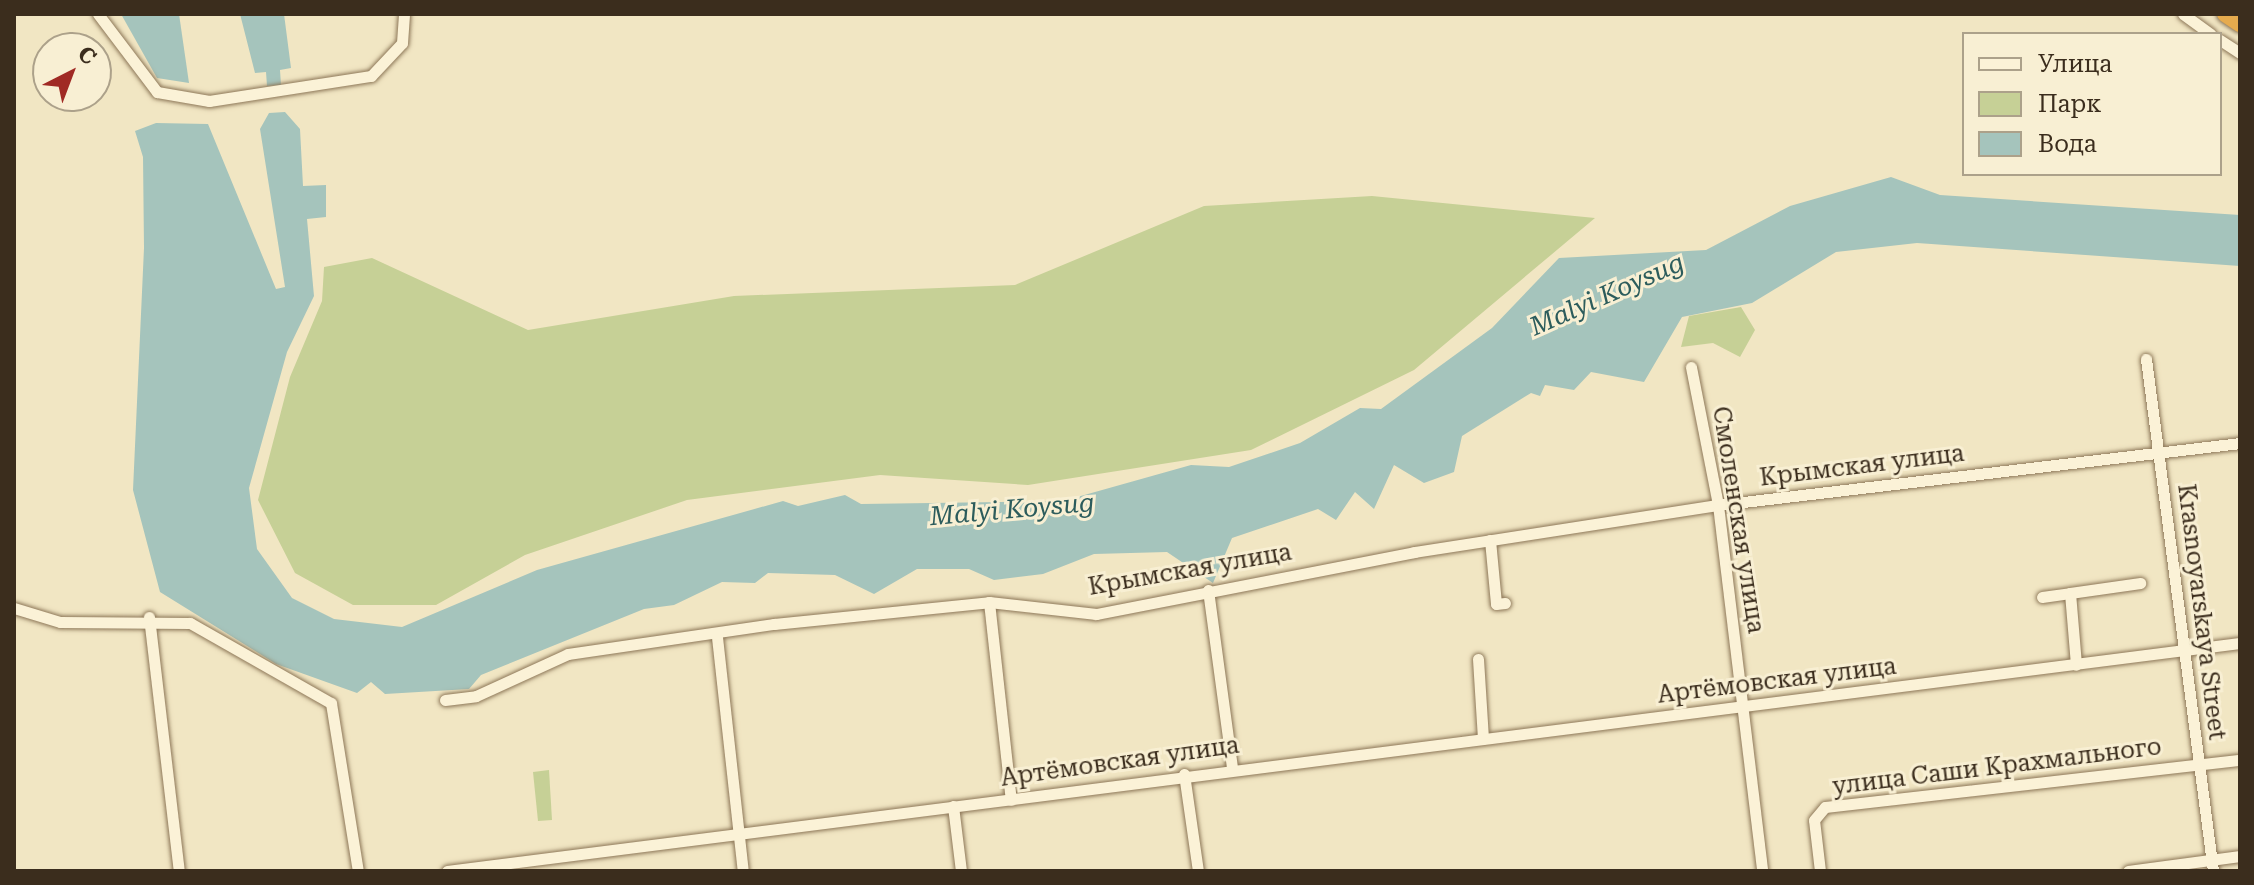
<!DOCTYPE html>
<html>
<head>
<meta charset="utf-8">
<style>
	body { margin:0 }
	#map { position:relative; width:2254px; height:885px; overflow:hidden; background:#f1e6c3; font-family:"Roboto Serif",serif }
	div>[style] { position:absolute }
	.green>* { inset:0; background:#c6d096 }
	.water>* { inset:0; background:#a5c4bc }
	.roads { filter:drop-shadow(0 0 2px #8d7758) drop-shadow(0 0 2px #8d7758) }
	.minor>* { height:11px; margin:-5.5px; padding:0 5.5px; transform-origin:5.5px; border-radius:5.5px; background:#fbf2d7 }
	.highway>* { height:16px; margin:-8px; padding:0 8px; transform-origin:8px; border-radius:8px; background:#e6ab4e }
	span { translate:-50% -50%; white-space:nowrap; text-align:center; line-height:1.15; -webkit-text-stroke:6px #f8efd3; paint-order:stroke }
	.street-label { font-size:24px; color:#3b2d1d }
	.water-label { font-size:26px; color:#2c5c5c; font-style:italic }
	.frame { position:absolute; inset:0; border:16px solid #3b2d1d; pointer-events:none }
	.legend { position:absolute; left:1962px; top:32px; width:260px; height:144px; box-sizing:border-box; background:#f8efd3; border:2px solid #aca18a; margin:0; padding:10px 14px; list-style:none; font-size:24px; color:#3b2d1d }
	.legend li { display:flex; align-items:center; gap:16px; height:40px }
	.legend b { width:40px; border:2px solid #aca18a }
	.north { position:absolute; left:32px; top:32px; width:80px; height:80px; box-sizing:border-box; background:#f8efd3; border:2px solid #aca18a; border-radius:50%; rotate:42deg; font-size:22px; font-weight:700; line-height:32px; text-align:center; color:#3b2d1d }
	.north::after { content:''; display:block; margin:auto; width:28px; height:36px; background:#a02a24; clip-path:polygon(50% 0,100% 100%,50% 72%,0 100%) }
</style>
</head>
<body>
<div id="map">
	<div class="green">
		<div style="clip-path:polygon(1372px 196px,1595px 218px,1414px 370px,1251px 450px,1028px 485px,880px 475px,687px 500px,525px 555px,436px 605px,353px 605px,295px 573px,258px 500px,290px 377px,322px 301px,324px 267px,372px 258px,528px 330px,734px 296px,1015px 285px,1204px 206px)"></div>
		<div style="clip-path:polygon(1741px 307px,1755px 330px,1740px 357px,1713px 343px,1681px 347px,1689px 316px)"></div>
		<div style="clip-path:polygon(549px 770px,552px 820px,538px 821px,533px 772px)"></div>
	</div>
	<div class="water">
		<div style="clip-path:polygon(121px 14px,179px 14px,189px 83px,157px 78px)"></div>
		<div style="clip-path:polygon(240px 14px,284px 14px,291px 68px,280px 70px,281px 85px,267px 86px,266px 72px,255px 73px)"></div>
		<div style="clip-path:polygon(285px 112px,300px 129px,303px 186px,326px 185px,326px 217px,307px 219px,314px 296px,287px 352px,249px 488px,257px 549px,292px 598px,334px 619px,402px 627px,537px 570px,783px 501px,798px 506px,845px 495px,861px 504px,1063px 501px,1191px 465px,1229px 467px,1300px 443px,1360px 408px,1381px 409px,1492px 328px,1559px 258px,1706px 250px,1790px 206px,1891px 177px,1940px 195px,2240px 215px,2240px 266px,1917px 243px,1836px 252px,1752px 303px,1682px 317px,1644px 382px,1591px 372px,1574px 390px,1545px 385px,1540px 396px,1531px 393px,1462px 436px,1454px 472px,1424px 483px,1394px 465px,1374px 509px,1355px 492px,1336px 520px,1318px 509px,1232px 538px,1213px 583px,1167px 552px,1094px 554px,1043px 574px,994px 580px,969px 569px,917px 569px,874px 594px,835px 575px,768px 573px,755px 583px,722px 582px,674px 605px,644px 609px,481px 675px,469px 689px,385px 694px,371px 682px,357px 693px,276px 664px,160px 592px,133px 490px,144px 248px,143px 157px,135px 131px,156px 123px,208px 124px,276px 289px,285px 287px,260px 129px,269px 113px)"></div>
	</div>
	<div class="roads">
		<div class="minor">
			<div style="left:98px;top:14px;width:98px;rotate:52.9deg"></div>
			<div style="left:157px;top:92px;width:53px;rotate:9.8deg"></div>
			<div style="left:209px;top:101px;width:164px;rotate:-8.8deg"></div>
			<div style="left:371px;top:76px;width:45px;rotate:-46.8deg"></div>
			<div style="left:402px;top:43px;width:29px;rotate:-86deg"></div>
			<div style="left:2183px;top:14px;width:34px;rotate:36deg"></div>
			<div style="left:2220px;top:40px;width:24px;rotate:33deg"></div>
			<div style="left:2146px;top:359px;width:516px;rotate:82.54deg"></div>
			<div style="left:1691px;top:367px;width:141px;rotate:78.9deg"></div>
			<div style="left:1718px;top:505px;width:369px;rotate:83.1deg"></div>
			<div style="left:1490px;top:540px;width:64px;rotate:84.6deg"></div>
			<div style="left:1496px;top:604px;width:9px;rotate:-6deg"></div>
			<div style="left:1208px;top:590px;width:179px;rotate:82.3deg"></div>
			<div style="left:2070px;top:593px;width:71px;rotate:-8.1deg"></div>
			<div style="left:2042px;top:597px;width:28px;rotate:-8deg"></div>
			<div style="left:2070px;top:593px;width:72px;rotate:85.2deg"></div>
			<div style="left:989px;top:602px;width:199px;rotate:83.7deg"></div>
			<div style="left:14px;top:608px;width:48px;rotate:16.9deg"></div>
			<div style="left:60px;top:622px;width:130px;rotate:0.4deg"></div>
			<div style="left:190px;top:623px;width:162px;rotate:29.6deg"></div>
			<div style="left:331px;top:703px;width:170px;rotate:80.9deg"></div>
			<div style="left:149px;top:617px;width:256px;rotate:83.3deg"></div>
			<div style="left:717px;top:637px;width:235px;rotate:83.7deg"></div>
			<div style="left:1478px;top:659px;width:80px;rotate:86.4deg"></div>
			<div style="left:445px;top:700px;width:31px;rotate:-7deg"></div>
			<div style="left:476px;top:696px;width:101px;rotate:-24.5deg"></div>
			<div style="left:568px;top:654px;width:208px;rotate:-8.3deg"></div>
			<div style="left:774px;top:624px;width:216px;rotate:-5.8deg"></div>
			<div style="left:989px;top:602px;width:108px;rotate:6.4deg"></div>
			<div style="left:1096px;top:614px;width:324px;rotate:-11deg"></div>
			<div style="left:1414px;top:552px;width:308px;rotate:-8.8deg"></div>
			<div style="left:1718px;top:505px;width:526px;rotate:-6.77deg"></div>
			<div style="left:1184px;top:774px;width:98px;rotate:81.8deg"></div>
			<div style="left:953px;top:806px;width:65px;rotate:83deg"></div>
			<div style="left:447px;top:871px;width:1807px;rotate:-7.25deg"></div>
			<div style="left:1820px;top:871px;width:51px;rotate:-96.7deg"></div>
			<div style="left:1814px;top:820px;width:17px;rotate:-50deg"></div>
			<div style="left:1825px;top:807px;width:418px;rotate:-6.5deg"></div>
			<div style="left:2128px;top:871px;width:113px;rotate:-7.6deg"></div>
		</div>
		<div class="highway">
			<div style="left:2225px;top:14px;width:18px;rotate:34deg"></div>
		</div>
	</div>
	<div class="street-label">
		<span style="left:1862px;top:466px;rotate:-7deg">Крымская улица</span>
		<span style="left:1738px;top:520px;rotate:81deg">Смоленская улица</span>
		<span style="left:1190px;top:570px;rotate:-10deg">Крымская улица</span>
		<span style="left:2201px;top:612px;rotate:83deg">Krasnoyarskaya Street</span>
		<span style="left:1777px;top:681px;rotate:-7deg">Артёмовская улица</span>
		<span style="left:1120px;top:762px;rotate:-8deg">Артёмовская улица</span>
		<span style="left:1997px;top:767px;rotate:-7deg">улица Саши Крахмального</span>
	</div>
	<div class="water-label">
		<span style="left:1607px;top:295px;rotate:-24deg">Malyi Koysug</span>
		<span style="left:1012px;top:510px;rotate:-5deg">Malyi Koysug</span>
	</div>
	<div class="frame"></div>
	<ul class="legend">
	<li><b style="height:10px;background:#fbf2d7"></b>Улица</li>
	<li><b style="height:22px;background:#c6d096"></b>Парк</li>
	<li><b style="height:22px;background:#a5c4bc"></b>Вода</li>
	</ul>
	<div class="north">С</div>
</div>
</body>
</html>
